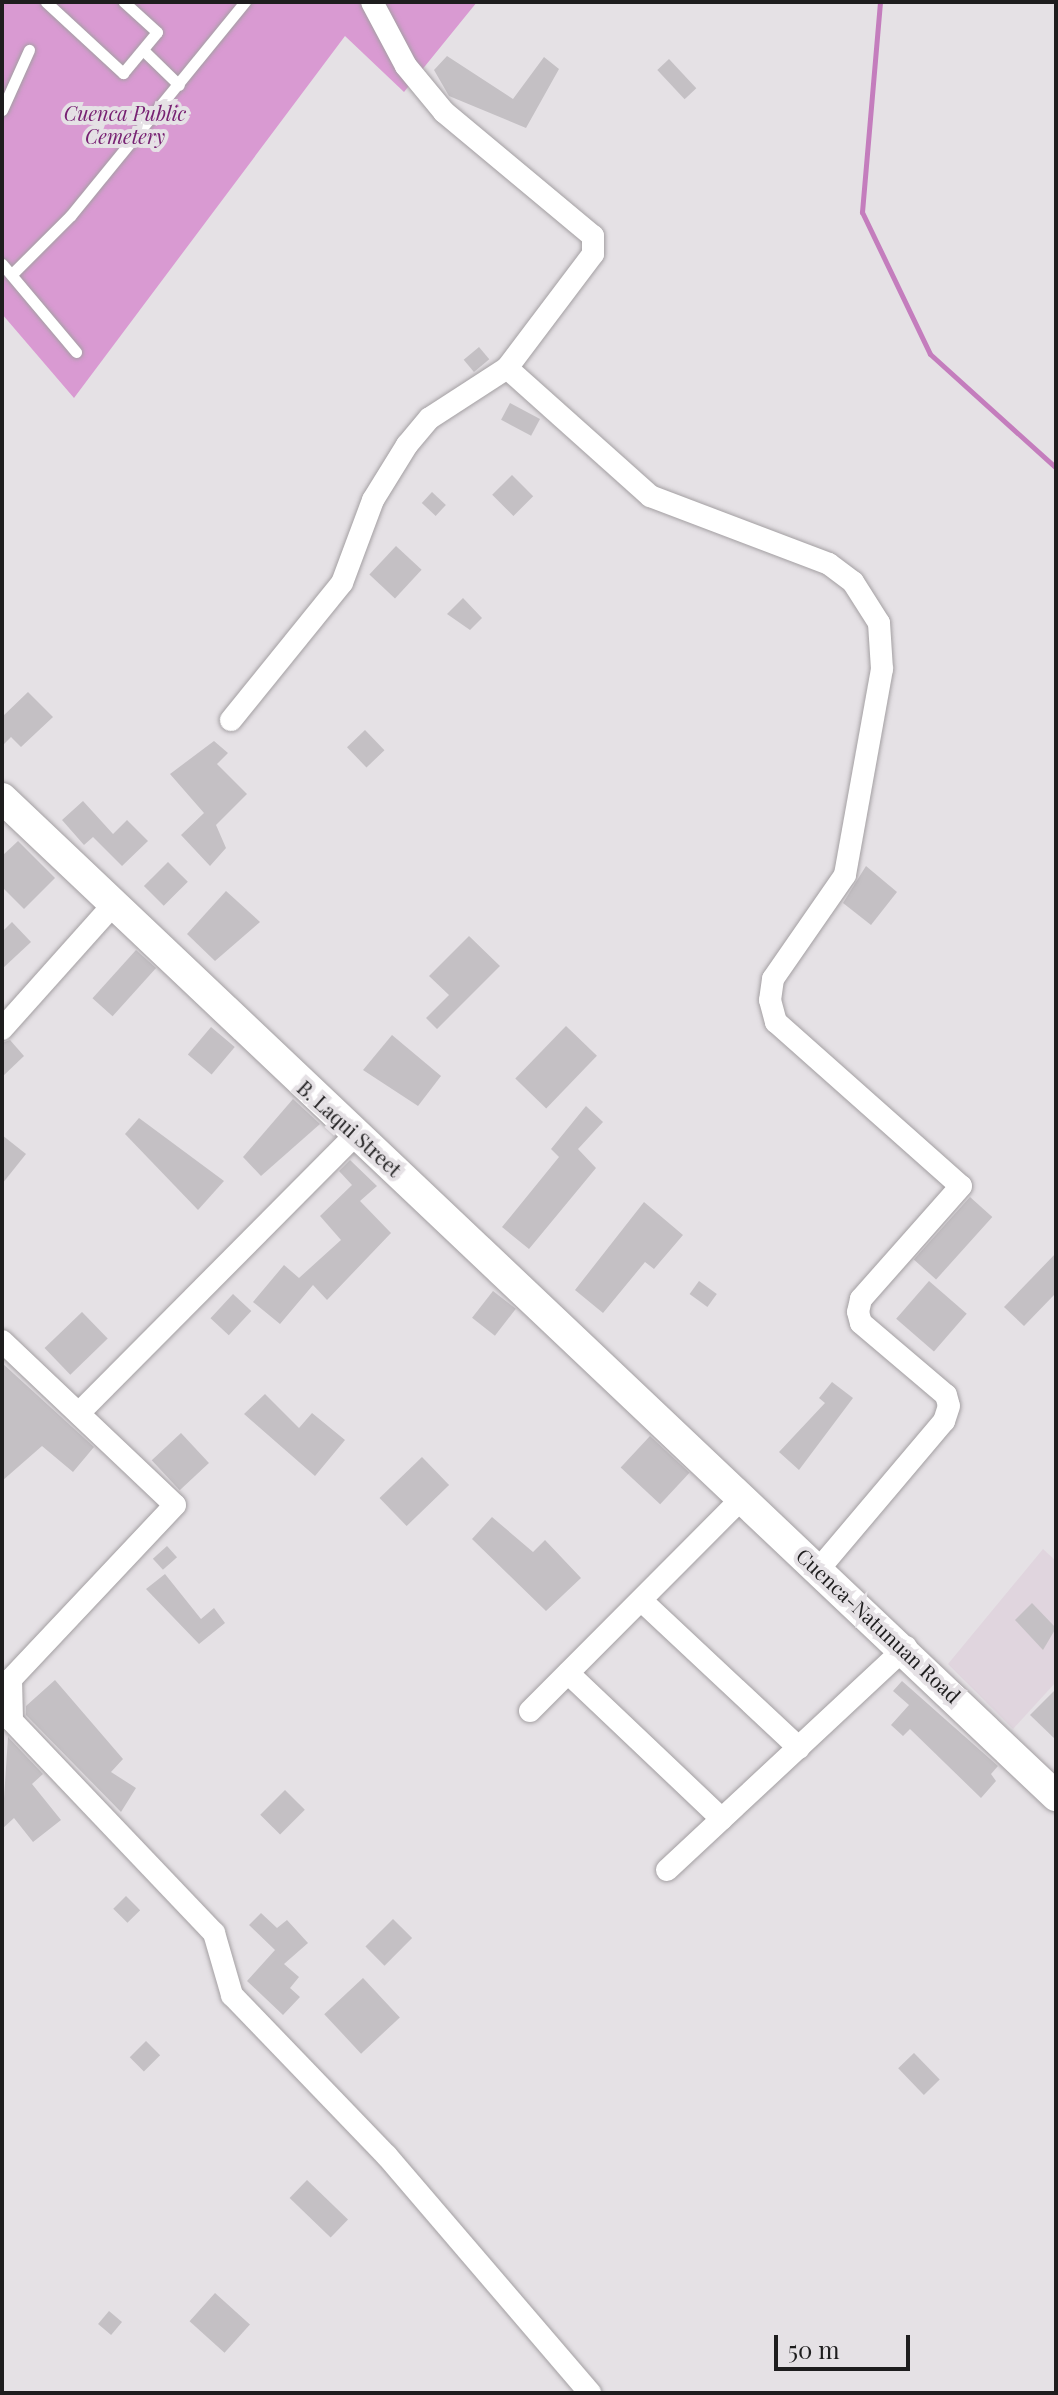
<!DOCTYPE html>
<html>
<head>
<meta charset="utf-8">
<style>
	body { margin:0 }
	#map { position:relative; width:1058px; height:2395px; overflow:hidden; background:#e5e1e5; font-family:"Playfair Display",serif }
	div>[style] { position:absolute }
	.built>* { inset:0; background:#e0d5de }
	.green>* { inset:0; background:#d99ad2 }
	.stream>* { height:5px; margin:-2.5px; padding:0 2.5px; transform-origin:2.5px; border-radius:2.5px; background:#c47dbd }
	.building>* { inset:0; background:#c4c0c4; transform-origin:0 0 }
	.roads { filter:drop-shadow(0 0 2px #a39fa2) drop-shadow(0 0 2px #a39fa2) }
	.lane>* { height:11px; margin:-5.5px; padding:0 5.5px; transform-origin:5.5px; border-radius:5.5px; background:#fff }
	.street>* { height:22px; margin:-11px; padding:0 11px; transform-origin:11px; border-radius:11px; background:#fff }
	.secondary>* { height:30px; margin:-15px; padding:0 15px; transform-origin:15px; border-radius:15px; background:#fff }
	span { translate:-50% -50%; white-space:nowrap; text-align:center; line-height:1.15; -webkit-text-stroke:8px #e5e1e5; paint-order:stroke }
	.park-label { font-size:20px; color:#772172; font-style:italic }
	.street-label { font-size:20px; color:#1e1d1e }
	.frame { position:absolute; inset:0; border:4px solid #1e1d1e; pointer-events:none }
	.scale { position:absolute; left:774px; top:2335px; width:136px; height:36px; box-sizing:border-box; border:4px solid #1e1d1e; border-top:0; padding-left:10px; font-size:24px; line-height:28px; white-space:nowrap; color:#1e1d1e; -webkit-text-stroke:6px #e5e1e5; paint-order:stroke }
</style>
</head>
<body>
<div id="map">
	<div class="built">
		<div style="clip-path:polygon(1043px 1549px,1056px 1561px,1056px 1682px,1013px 1729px,948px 1664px)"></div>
	</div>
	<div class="green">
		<div style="clip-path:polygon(2px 2px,477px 2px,404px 92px,345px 36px,74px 398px,2px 314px)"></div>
	</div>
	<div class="stream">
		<div style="left:880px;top:2px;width:211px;rotate:94.9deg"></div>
		<div style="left:862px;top:212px;width:157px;rotate:64.4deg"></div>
		<div style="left:930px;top:354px;width:170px;rotate:42.1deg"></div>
	</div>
	<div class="building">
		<div style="clip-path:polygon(447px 56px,513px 99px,544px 57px,559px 69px,526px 128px,449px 96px,434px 70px)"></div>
		<div style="left:669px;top:59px;width:40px;height:16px;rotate:47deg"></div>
		<div style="left:479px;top:347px;width:16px;height:20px;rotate:50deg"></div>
		<div style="left:510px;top:403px;width:34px;height:19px;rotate:28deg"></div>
		<div style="left:512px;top:475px;width:30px;height:28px;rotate:45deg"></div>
		<div style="left:432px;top:492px;width:19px;height:15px;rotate:43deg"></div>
		<div style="left:396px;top:546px;width:35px;height:39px;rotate:43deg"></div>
		<div style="clip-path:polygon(463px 598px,482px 618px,470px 630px,447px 614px)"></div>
		<div style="clip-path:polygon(28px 692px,53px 717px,21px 747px,11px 737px,2px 746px,2px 717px)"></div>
		<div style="left:365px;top:730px;width:28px;height:25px;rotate:46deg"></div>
		<div style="clip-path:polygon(214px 741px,228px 753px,217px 764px,247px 794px,216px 825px,226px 848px,210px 866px,181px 835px,204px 813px,170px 774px)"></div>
		<div style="clip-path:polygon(83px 801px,113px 834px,127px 820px,148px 841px,122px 866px,93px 837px,84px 845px,62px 820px)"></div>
		<div style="clip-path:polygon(18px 841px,55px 878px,24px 909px,2px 887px,2px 856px)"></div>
		<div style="left:168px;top:862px;width:28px;height:34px;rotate:45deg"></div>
		<div style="clip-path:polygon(866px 866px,897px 892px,871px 925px,843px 903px)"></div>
		<div style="clip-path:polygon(226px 891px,260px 922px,215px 961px,187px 934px)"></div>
		<div style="clip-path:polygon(12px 922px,31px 942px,2px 969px,2px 932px)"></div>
		<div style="clip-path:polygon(469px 936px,500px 966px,437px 1029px,426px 1018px,449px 995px,429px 976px)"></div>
		<div style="left:136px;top:950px;width:27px;height:65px;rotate:42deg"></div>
		<div style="left:566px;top:1026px;width:43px;height:73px;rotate:44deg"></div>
		<div style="left:211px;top:1027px;width:31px;height:36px;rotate:40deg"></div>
		<div style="clip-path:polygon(392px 1035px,441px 1076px,418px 1106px,363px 1070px)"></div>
		<div style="clip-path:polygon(10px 1040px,24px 1056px,2px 1077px,2px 1043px)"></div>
		<div style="clip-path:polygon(293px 1099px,320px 1124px,261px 1176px,243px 1157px)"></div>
		<div style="clip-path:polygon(586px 1106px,603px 1122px,578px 1149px,596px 1168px,529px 1249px,502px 1227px,559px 1157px,551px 1149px)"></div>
		<div style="clip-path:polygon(139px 1118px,224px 1181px,198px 1210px,125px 1134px)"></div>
		<div style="clip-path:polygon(2px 1135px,26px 1154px,2px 1184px)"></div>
		<div style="clip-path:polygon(350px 1160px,377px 1186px,360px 1201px,391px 1233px,327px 1300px,313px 1285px,280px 1324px,253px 1302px,284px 1265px,299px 1278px,341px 1240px,320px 1216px,352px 1185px,339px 1171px)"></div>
		<div style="left:970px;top:1197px;width:30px;height:84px;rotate:42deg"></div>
		<div style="clip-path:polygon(644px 1202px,683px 1235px,654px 1269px,645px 1262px,603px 1313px,575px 1290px)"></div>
		<div style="clip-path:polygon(1056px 1253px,1056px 1293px,1024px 1326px,1004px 1307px)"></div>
		<div style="left:699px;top:1281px;width:22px;height:16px;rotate:36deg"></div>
		<div style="left:929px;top:1281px;width:50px;height:50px;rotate:41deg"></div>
		<div style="left:493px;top:1291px;width:29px;height:34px;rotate:38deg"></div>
		<div style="left:233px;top:1294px;width:25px;height:33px;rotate:43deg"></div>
		<div style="left:82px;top:1312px;width:37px;height:52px;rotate:46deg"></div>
		<div style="clip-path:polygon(2px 1363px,94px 1447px,73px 1472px,42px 1446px,2px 1481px)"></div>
		<div style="clip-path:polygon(832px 1382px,853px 1398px,799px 1470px,779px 1452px,825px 1403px,819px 1398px)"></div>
		<div style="clip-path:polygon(265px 1394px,299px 1428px,312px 1413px,345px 1440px,315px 1476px,244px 1414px)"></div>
		<div style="left:181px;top:1433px;width:41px;height:40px;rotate:47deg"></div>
		<div style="left:650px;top:1436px;width:54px;height:43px;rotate:43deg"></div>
		<div style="left:422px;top:1457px;width:39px;height:59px;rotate:46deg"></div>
		<div style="clip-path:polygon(492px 1517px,533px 1552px,545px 1540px,581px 1578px,546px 1611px,472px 1539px)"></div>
		<div style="left:167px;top:1546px;width:15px;height:19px;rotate:48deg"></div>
		<div style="clip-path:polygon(165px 1574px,201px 1619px,214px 1608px,225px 1623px,199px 1644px,146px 1589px)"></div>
		<div style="clip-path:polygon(1032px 1603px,1056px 1628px,1043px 1650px,1015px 1620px)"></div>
		<div style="clip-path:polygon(55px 1680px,123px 1759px,111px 1772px,136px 1788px,121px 1812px,26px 1715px,26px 1706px)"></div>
		<div style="clip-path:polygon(902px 1681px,998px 1766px,991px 1774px,996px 1781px,981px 1798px,910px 1729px,903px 1736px,891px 1725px,909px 1705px,893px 1691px)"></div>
		<div style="clip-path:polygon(1056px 1689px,1056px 1740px,1030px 1715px)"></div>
		<div style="clip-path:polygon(8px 1737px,43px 1774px,32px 1784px,61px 1820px,33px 1842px,14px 1818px,2px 1829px)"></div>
		<div style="left:285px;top:1790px;width:28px;height:35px;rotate:45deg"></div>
		<div style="left:126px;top:1896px;width:20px;height:18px;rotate:45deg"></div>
		<div style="clip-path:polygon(261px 1913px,277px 1928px,287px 1920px,308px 1943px,284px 1964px,299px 1977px,290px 1988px,300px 1997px,283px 2015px,247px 1981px,275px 1950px,249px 1925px)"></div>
		<div style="left:393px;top:1919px;width:27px;height:39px;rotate:45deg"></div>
		<div style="left:363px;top:1978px;width:54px;height:53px;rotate:47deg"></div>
		<div style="left:146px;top:2041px;width:20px;height:23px;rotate:45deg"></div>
		<div style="left:914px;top:2053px;width:37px;height:22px;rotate:46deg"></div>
		<div style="left:307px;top:2180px;width:57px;height:25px;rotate:44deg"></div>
		<div style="left:215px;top:2293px;width:47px;height:38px;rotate:42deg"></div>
		<div style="left:109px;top:2311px;width:17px;height:17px;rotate:40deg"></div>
	</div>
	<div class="roads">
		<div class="lane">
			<div style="left:46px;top:2px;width:105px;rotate:42.7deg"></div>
			<div style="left:123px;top:73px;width:53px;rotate:-50.3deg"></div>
			<div style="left:157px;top:32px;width:45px;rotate:-137.7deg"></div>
			<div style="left:143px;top:50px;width:50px;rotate:44.2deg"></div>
			<div style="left:2px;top:110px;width:66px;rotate:-65.8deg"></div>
			<div style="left:2px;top:264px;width:115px;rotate:49.9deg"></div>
			<div style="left:12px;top:274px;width:83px;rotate:-45deg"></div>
			<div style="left:71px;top:215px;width:275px;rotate:-50.8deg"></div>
		</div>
		<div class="street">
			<div style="left:372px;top:2px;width:72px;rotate:62deg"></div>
			<div style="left:406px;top:66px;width:60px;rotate:50.4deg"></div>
			<div style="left:444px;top:112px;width:194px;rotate:39.8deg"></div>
			<div style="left:593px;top:236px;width:18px;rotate:90deg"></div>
			<div style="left:593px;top:254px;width:143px;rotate:127deg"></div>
			<div style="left:507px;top:368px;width:192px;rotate:41.8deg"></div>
			<div style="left:650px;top:496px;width:191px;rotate:20.8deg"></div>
			<div style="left:829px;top:564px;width:30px;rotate:37deg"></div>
			<div style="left:853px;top:582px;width:49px;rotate:57.6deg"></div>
			<div style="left:879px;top:623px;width:46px;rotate:86.3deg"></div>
			<div style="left:882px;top:669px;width:209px;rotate:100.2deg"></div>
			<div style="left:845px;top:875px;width:126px;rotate:124.7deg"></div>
			<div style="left:773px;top:979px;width:21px;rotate:98deg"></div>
			<div style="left:770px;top:1000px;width:23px;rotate:75deg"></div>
			<div style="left:776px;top:1022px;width:247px;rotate:41.6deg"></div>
			<div style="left:961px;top:1186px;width:151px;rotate:131.5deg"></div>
			<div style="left:861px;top:1299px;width:13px;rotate:103deg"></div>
			<div style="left:858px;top:1312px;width:11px;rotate:75deg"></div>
			<div style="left:861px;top:1323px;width:111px;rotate:40.3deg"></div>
			<div style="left:946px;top:1395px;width:11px;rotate:75deg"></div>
			<div style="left:949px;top:1406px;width:16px;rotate:108deg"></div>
			<div style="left:944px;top:1421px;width:194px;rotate:130.2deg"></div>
			<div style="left:231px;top:720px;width:176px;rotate:-51deg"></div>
			<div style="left:342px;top:583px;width:89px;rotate:-69.5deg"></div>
			<div style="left:373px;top:500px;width:65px;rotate:-58.3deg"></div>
			<div style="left:407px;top:445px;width:35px;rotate:-50deg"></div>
			<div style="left:430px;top:418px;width:92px;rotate:-33deg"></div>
			<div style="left:2px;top:1029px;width:165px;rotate:-48.2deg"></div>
			<div style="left:2px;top:1341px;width:238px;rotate:43.5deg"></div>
			<div style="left:175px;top:1505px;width:239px;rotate:133.3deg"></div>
			<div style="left:11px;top:1679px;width:42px;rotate:88.6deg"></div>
			<div style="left:12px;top:1721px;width:293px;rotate:46.4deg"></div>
			<div style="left:214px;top:1933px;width:65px;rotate:73.8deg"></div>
			<div style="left:232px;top:1995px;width:223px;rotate:46.1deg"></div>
			<div style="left:387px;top:2156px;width:312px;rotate:49.4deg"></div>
			<div style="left:81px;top:1411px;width:389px;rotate:-45.2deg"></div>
			<div style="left:642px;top:1601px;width:215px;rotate:43.1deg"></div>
			<div style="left:568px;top:1673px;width:212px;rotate:43.5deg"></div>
			<div style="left:530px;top:1711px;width:303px;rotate:-45.1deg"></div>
			<div style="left:667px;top:1870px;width:327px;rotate:-43deg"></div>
		</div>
		<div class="secondary">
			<div style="left:2px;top:798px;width:1452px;rotate:43.44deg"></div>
		</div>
	</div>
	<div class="park-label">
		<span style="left:125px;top:124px">Cuenca Public<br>Cemetery</span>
	</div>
	<div class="street-label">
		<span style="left:350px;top:1128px;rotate:42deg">B. Laqui Street</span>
		<span style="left:879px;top:1625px;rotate:43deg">Cuenca-Natunuan Road</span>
	</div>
	<div class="frame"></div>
	<div class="scale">50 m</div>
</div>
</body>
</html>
